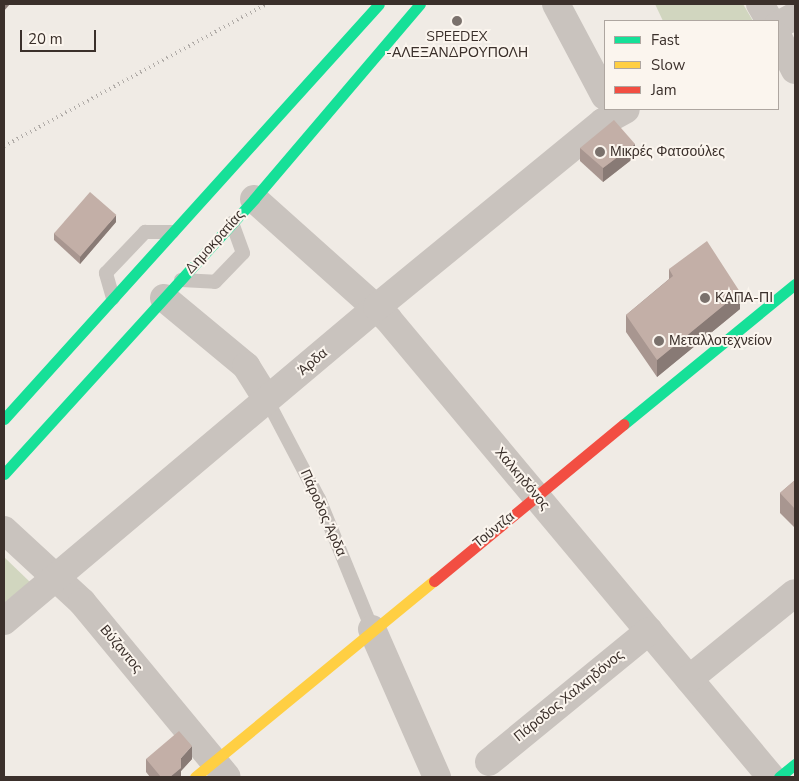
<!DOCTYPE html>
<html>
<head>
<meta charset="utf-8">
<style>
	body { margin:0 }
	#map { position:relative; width:799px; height:781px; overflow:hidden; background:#f0ebe5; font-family:"Nunito Sans",sans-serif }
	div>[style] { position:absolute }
	.green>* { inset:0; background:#d1d6bf }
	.lane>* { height:14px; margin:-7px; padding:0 7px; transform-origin:7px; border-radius:7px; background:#c9c3be }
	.street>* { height:28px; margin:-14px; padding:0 14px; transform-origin:14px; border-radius:14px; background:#c9c3be }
	.fast>* { height:11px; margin:-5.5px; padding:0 5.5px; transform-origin:5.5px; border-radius:5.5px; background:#16e098 }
	.slow>* { height:11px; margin:-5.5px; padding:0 5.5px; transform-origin:5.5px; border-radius:5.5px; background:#ffcf43 }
	.jam>* { height:11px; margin:-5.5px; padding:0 5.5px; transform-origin:5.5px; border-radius:5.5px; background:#f24e42 }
	.rail>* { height:4px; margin-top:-2px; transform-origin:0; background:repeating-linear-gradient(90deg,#b1aca8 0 1px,transparent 0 5px) }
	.wall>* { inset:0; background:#a89690 }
	.shaded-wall>* { inset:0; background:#887a75 }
	.building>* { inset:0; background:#c3afa7; transform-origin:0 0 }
	.dots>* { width:14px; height:14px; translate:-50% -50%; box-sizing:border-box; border:2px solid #fbf5ee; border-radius:50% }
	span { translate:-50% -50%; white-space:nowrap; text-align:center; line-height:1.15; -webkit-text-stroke:4px #fbf5ee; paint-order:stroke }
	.poi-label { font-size:14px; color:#3b302b }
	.left { translate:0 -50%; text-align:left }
	.street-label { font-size:14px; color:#3b302b }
	.frame { position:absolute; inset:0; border:5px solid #3b302b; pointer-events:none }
	.legend { position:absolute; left:604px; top:20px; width:175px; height:90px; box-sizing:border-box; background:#fbf5ee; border:1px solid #aea6a0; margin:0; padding:6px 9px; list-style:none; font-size:15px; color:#3b302b }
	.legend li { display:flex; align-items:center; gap:10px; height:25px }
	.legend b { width:25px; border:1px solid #aea6a0 }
	.scale { position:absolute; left:20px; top:30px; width:76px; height:22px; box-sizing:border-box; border:2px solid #3b302b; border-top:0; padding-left:6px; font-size:15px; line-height:18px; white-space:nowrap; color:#3b302b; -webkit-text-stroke:4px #fbf5ee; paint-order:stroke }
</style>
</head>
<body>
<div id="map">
	<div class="green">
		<div style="clip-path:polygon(655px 4px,743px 4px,753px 21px,663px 21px)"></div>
		<div style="clip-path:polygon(4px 557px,30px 582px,4px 603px)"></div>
	</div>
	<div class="lane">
		<div style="left:181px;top:280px;width:34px;rotate:3deg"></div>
		<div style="left:215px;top:282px;width:40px;rotate:-46deg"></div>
		<div style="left:243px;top:253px;width:32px;rotate:-110deg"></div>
		<div style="left:113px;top:298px;width:26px;rotate:-106deg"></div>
		<div style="left:106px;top:273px;width:57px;rotate:-46.4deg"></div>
		<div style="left:145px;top:232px;width:27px"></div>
		<div style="left:267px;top:400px;width:112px;rotate:62.3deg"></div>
		<div style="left:319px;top:499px;width:140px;rotate:67.8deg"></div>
	</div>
	<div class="street">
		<div style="left:556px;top:4px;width:104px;rotate:62deg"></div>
		<div style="left:760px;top:4px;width:20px;rotate:60deg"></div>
		<div style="left:778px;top:25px;width:19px;rotate:-28deg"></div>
		<div style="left:778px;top:37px;width:37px;rotate:63deg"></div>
		<div style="left:254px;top:199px;width:180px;rotate:41.8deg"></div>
		<div style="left:388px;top:319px;width:597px;rotate:50.1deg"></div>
		<div style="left:164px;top:298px;width:107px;rotate:39.7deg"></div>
		<div style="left:246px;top:366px;width:40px;rotate:58deg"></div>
		<div style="left:4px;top:530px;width:106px;rotate:42.7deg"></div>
		<div style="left:82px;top:602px;width:227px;rotate:50.4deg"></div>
		<div style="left:4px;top:621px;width:488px;rotate:-40.1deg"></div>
		<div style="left:377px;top:307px;width:292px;rotate:-39.3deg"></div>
		<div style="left:603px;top:122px;width:26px;rotate:-29deg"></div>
		<div style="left:372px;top:629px;width:162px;rotate:66.3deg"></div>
		<div style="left:689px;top:679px;width:136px;rotate:-39.1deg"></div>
		<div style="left:489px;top:762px;width:207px;rotate:-39.3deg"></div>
	</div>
	<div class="fast">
		<div style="left:4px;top:419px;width:559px;rotate:-47.9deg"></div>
		<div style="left:624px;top:424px;width:221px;rotate:-39.3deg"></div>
		<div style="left:4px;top:474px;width:372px;rotate:-47.7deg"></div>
		<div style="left:254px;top:199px;width:256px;rotate:-49.6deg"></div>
		<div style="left:779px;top:777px;width:21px;rotate:-39deg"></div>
	</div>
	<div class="slow">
		<div style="left:195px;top:777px;width:309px;rotate:-39.4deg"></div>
	</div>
	<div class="jam">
		<div style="left:434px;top:581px;width:246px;rotate:-39.6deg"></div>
	</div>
	<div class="rail">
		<div style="left:4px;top:146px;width:299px;rotate:-28.4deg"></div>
	</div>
	<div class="wall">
		<div style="clip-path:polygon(580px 148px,635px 157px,603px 182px,580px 161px)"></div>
		<div style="clip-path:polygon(116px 222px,80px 264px,54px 240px,54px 233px)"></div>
		<div style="clip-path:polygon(669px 269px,740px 309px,657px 377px,626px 332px,626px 315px,669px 279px)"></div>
		<div style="clip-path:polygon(795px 480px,795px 528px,780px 513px,780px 493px)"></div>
		<div style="clip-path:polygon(146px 759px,192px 759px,181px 771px,181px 777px,150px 777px,146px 772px)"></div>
	</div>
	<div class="shaded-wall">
		<div style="clip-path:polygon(4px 4px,10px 4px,4px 11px)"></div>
		<div style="clip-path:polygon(635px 144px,635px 157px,603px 182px,603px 168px)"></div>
		<div style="clip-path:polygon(116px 215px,116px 222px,80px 264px,80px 257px)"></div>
		<div style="clip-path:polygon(740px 292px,740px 309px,657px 377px,657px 360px)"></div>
		<div style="clip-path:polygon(192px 746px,192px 759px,181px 771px,181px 758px)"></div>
		<div style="clip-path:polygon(181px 768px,181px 777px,170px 777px)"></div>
	</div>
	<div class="building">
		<div style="clip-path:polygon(614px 120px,635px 144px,603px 168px,580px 148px)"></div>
		<div style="left:90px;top:192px;width:35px;height:55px;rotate:41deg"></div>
		<div style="clip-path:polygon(707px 241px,740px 292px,657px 360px,626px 315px,673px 276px,669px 269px)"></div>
		<div style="clip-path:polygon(795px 480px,795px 509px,780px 493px)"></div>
		<div style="clip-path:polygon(179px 731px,192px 746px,181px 758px,181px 768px,170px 777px,161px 777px,146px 759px)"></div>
	</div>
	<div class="dots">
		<div style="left:457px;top:21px;background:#7a716c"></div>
		<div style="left:600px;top:152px;background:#7a716c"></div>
		<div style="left:705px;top:298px;background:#7a716c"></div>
		<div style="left:659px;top:341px;background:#7a716c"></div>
	</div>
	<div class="poi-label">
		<span style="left:457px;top:45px">SPEEDEX<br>-ΑΛΕΞΑΝΔΡΟΥΠΟΛΗ</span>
		<span class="left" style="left:610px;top:152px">Μικρές Φατσούλες</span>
		<span class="left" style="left:715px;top:298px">ΚΑΠΑ-ΠΙ</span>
		<span class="left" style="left:669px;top:341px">Μεταλλοτεχνείον</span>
	</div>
	<div class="street-label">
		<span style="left:215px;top:242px;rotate:-48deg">Δημοκρατίας</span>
		<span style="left:313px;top:362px;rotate:-40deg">Άρδα</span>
		<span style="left:522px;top:479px;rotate:50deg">Χαλκηδόνος</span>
		<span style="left:323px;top:513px;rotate:66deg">Πάροδος Άρδα</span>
		<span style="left:494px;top:530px;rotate:-39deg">Τούντζα</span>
		<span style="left:121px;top:649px;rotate:50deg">Βύζαντος</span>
		<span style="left:569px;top:696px;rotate:-39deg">Πάροδος Χαλκηδόνος</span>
	</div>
	<div class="frame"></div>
	<ul class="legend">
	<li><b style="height:6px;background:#16e098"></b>Fast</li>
	<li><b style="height:6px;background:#ffcf43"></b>Slow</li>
	<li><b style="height:6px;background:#f24e42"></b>Jam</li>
	</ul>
	<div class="scale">20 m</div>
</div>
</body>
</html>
